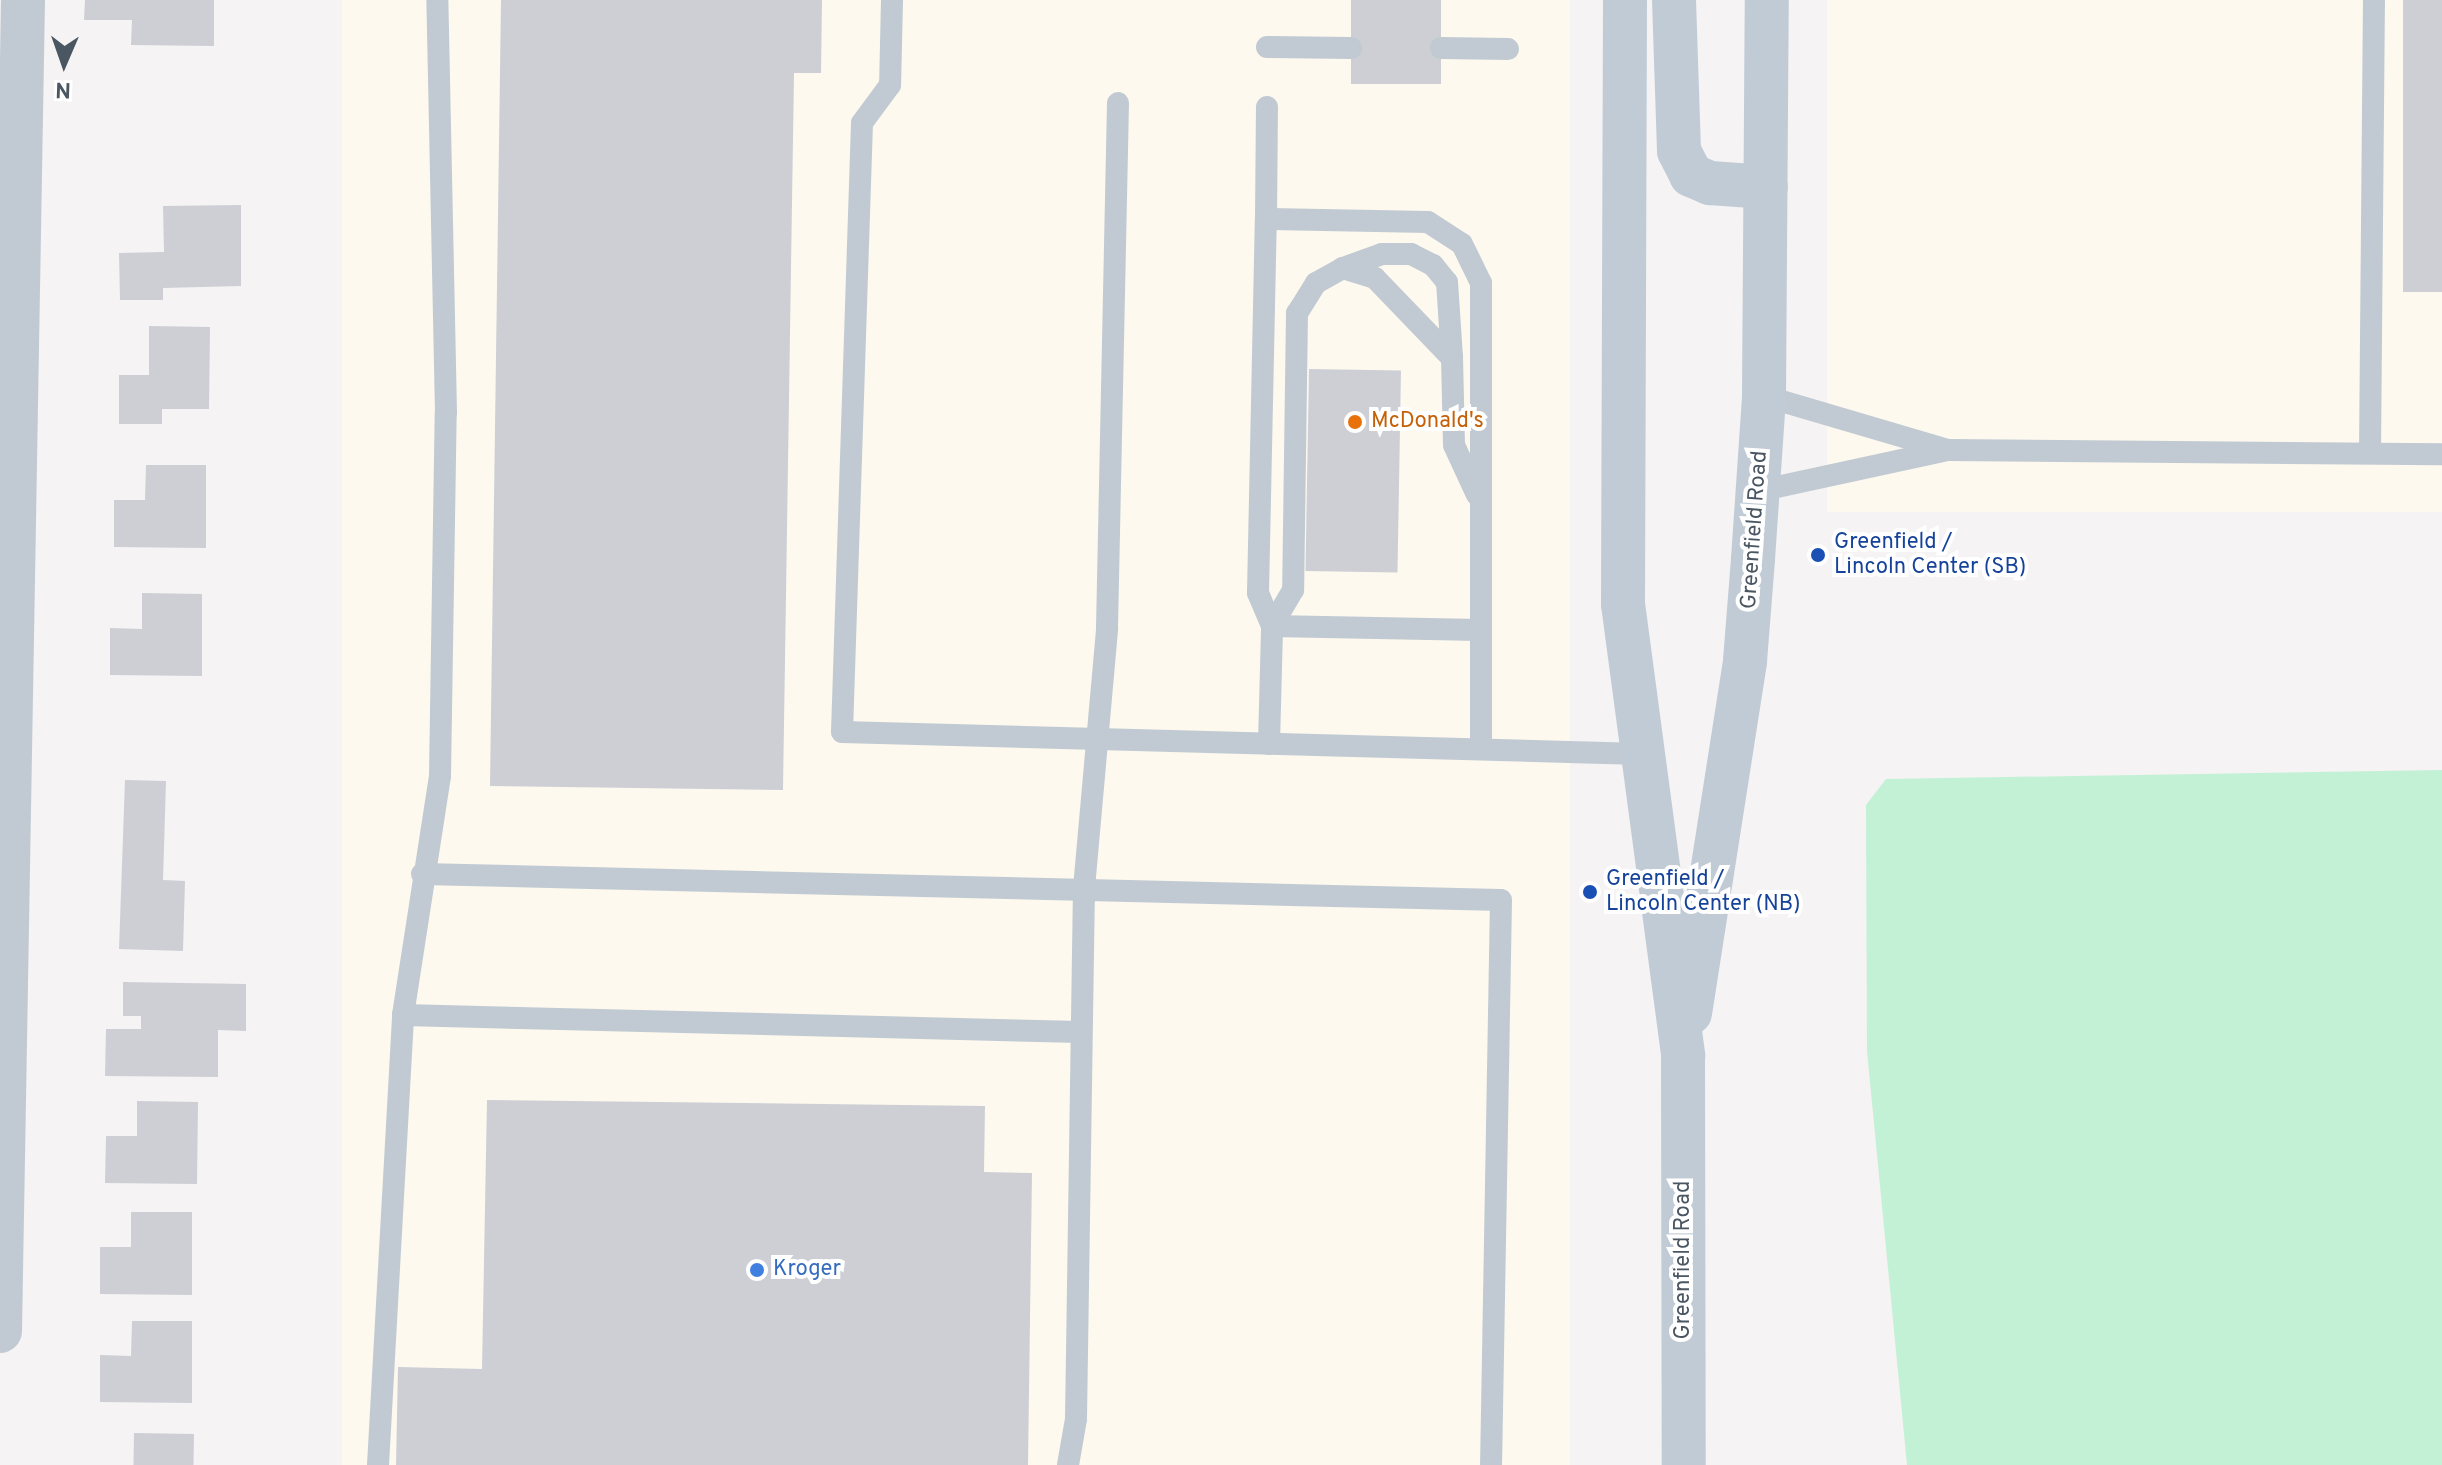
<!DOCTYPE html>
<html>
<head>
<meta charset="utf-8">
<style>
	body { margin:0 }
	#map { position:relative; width:2442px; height:1465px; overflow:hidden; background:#f5f3f3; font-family:Overpass,sans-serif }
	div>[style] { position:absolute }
	.commercial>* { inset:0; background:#fdf9ef; transform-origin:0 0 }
	.green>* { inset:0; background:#c3f1d5 }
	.building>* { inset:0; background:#cdcfd5; transform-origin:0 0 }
	.service>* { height:22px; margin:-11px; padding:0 11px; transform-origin:11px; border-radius:11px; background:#c1cad2 }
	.minor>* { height:44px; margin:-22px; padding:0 22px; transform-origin:22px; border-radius:22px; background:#c1cad2 }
	.secondary>* { height:44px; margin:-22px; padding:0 22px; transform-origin:22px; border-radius:22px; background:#c1cbd6 }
	.dots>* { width:22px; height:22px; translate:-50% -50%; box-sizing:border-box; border:4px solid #fff; border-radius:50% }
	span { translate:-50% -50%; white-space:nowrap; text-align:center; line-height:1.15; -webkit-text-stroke:8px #fff; paint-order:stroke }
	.food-label { font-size:22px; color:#c56008 }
	.left { translate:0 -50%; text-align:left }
	.street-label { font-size:22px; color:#4a5661 }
	.transit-label { font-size:22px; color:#164399 }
	.shop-label { font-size:22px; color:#366cbe }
	.north { position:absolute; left:24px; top:24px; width:80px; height:80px; -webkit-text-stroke:6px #fff; paint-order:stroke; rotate:182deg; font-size:22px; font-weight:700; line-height:32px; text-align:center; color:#4a5661 }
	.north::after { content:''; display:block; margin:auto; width:28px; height:36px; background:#4a5661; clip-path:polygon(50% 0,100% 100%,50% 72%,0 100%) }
</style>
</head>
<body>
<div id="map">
	<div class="commercial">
		<div style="left:342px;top:0;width:1228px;height:1465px"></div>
		<div style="left:1827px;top:0;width:615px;height:512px"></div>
	</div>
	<div class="green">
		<div style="clip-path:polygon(2442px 770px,2442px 1465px,1907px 1465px,1867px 1051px,1866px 805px,1886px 779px)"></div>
	</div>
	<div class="building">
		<div style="clip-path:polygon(85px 0,214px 0,214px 46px,131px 45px,132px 20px,84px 20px)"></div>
		<div style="clip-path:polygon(501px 0,822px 0,821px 73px,794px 73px,783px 790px,490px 786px)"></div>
		<div style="left:1351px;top:0;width:90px;height:84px"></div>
		<div style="left:2403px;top:0;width:39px;height:292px"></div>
		<div style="clip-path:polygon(241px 205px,241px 286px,163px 288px,163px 300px,120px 300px,119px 253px,164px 252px,163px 206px)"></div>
		<div style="clip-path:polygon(149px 326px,210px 327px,209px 409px,162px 409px,162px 424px,119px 424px,119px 375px,149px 375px)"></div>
		<div style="left:1309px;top:369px;width:92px;height:202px;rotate:1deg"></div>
		<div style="clip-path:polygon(146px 465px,206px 465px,206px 548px,114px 547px,114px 500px,145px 500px)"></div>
		<div style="clip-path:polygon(142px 593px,202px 594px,202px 676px,110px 675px,110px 628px,142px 629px)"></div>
		<div style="clip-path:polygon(125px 780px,166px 781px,163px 880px,185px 881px,183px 951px,119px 949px)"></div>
		<div style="clip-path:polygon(123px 982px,246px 984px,246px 1031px,218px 1030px,218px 1077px,105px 1076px,106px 1029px,141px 1029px,141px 1016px,123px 1016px)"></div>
		<div style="clip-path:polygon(487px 1100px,985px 1106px,984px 1172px,1032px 1173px,1028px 1465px,396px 1465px,398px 1367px,482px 1369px)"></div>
		<div style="clip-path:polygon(137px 1101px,198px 1102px,197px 1184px,105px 1183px,106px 1136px,137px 1136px)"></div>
		<div style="clip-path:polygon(131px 1212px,192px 1212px,192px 1295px,100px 1294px,100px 1247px,131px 1247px)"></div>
		<div style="clip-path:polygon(132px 1321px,192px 1321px,192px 1403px,100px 1402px,100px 1355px,131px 1356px)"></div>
		<div style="left:134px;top:1433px;width:60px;height:32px;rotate:1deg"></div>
	</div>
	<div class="service">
		<div style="left:892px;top:0;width:85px;rotate:91.3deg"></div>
		<div style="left:890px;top:85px;width:47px;rotate:126.4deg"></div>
		<div style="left:862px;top:123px;width:609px;rotate:91.88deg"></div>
		<div style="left:842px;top:732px;width:800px;rotate:1.58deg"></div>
		<div style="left:1267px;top:47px;width:84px;rotate:0.7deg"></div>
		<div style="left:1441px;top:48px;width:67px;rotate:0.9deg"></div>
		<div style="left:1266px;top:219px;width:112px;rotate:-89.5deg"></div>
		<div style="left:1343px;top:268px;width:41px;rotate:-19.7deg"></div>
		<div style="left:1382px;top:254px;width:29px"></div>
		<div style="left:1411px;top:254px;width:25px;rotate:27deg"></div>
		<div style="left:1433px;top:265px;width:22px;rotate:51deg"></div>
		<div style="left:1447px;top:282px;width:76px;rotate:86.2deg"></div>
		<div style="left:1948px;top:450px;width:494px;rotate:0.5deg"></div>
		<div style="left:2370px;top:453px;width:453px;rotate:-89.5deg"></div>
		<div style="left:1758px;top:491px;width:194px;rotate:-12.2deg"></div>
		<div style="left:1948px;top:450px;width:192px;rotate:-163.6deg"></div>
		<div style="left:1477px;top:495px;width:55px;rotate:-114.7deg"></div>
		<div style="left:1454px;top:445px;width:87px;rotate:-91.3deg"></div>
		<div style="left:1452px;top:358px;width:111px;rotate:-133.9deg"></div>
		<div style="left:1375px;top:278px;width:34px;rotate:-163deg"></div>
		<div style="left:1343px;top:268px;width:31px;rotate:151deg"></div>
		<div style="left:1316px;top:283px;width:36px;rotate:122deg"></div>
		<div style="left:1297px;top:313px;width:277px;rotate:90.8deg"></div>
		<div style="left:1293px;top:590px;width:42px;rotate:120.3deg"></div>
		<div style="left:1272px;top:626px;width:208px;rotate:1.1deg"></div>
		<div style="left:1269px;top:744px;width:118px;rotate:-88.5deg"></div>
		<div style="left:1272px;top:626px;width:36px;rotate:-113deg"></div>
		<div style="left:1258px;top:593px;width:374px;rotate:-88.8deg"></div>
		<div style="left:1266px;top:219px;width:162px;rotate:1.1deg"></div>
		<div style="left:1428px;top:222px;width:40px;rotate:32.9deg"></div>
		<div style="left:1462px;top:244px;width:43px;rotate:64deg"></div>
		<div style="left:1481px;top:283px;width:466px;rotate:90deg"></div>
		<div style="left:422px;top:874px;width:1079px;rotate:1.38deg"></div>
		<div style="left:1501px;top:900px;width:565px;rotate:91.01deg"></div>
		<div style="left:403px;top:1015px;width:678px;rotate:1.44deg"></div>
		<div style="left:378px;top:1465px;width:451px;rotate:-86.8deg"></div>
		<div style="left:403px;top:1015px;width:242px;rotate:-81.2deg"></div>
		<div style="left:440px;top:776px;width:363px;rotate:-89.1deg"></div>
		<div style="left:446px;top:413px;width:413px;rotate:-91.2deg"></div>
		<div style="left:1068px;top:1465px;width:47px;rotate:-80.1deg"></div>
		<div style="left:1076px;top:1419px;width:531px;rotate:-89.14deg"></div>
		<div style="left:1084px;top:888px;width:261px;rotate:-84.9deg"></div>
		<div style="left:1107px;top:628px;width:525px;rotate:-88.8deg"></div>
	</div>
	<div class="minor">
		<div style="left:0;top:1331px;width:1331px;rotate:-89.01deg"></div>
	</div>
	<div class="secondary">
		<div style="left:1625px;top:0;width:604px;rotate:90.19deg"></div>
		<div style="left:1623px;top:604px;width:456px;rotate:82.4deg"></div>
		<div style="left:1683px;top:1056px;width:409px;rotate:89.9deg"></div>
		<div style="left:1674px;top:0;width:151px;rotate:88.1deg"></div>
		<div style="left:1679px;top:151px;width:27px;rotate:63deg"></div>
		<div style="left:1691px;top:175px;width:21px;rotate:23deg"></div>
		<div style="left:1710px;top:183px;width:56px;rotate:4.1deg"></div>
		<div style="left:1690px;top:1013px;width:356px;rotate:-81.1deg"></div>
		<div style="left:1745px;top:661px;width:102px;rotate:-85.5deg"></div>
		<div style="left:1753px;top:559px;width:163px;rotate:-86.1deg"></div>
		<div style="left:1764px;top:396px;width:396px;rotate:-89.6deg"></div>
	</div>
	<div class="dots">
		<div style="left:1355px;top:422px;background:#e8710a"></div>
		<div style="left:1818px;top:555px;background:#1a4fb4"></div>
		<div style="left:1590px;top:892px;background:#1a4fb4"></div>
		<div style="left:757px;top:1270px;background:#3f7fe0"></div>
	</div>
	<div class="food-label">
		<span class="left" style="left:1371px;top:422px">McDonald's</span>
	</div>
	<div class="street-label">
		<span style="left:1755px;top:530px;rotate:-86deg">Greenfield Road</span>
		<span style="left:1684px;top:1260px;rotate:-90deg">Greenfield Road</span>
	</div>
	<div class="transit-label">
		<span class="left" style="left:1834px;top:555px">Greenfield /<br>Lincoln Center (SB)</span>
		<span class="left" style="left:1606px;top:892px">Greenfield /<br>Lincoln Center (NB)</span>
	</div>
	<div class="shop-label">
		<span class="left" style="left:773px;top:1270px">Kroger</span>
	</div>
	<div class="north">N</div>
</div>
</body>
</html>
